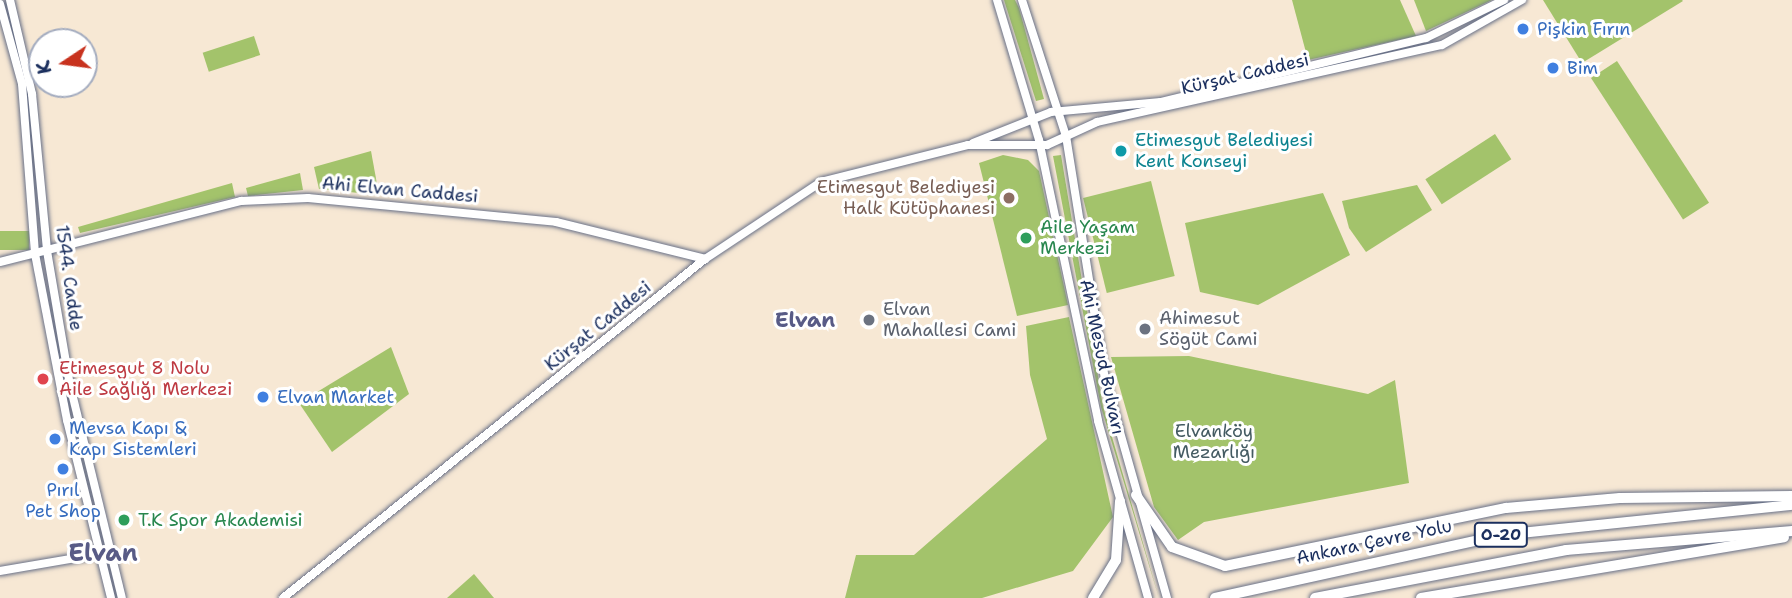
<!DOCTYPE html>
<html>
<head>
<meta charset="utf-8">
<style>
	body { margin:0 }
	#map { position:relative; width:1792px; height:598px; overflow:hidden; background:#f7e8d4; font-family:"Shantell Sans",sans-serif }
	div>[style] { position:absolute }
	.green>* { inset:0; background:#a3c36b; transform-origin:0 0 }
	.roads { filter:drop-shadow(0 0 2px #687087) drop-shadow(0 0 2px #687087) }
	.secondary>* { height:8px; margin:-4px; padding:0 4px; transform-origin:4px; border-radius:4px; background:#fff }
	.highway>* { height:10px; margin:-5px; padding:0 5px; transform-origin:5px; border-radius:5px; background:#fff }
	.dots>* { width:19px; height:19px; translate:-50% -50%; box-sizing:border-box; border:4px solid #fff; border-radius:50% }
	span { translate:-50% -50%; white-space:nowrap; text-align:center; line-height:1.15; -webkit-text-stroke:6px #fff; paint-order:stroke }
	.shield-label span { padding:2px 5px; background:#fff; border:2px solid; border-radius:5px; -webkit-text-stroke-width:0 }
	.shield-label { font-size:16px; color:#1b2f5e; font-weight:700 }
	.shop-label { font-size:18px; color:#366cbe }
	.left { translate:0 -50%; text-align:left }
	.street-label { font-size:18px; color:#1b2f5e }
	.culture-label { font-size:18px; color:#0d838f }
	.education-label { font-size:18px; color:#785e54 }
	.right { translate:-100% -50%; text-align:right }
	.leisure-label { font-size:18px; color:#27864d }
	.worship-label { font-size:18px; color:#5b616d }
	.health-label { font-size:18px; color:#be3a42 }
	.park-label { font-size:18px; color:#445b62 }
	.quarter-label { font-size:21px; color:#585b86; font-weight:700 }
	.district-label { font-size:24px; color:#585b86; font-weight:700 }
	.north { position:absolute; left:28px; top:28px; width:70px; height:70px; box-sizing:border-box; background:#fff; border:2px solid #a4acbf; border-radius:50%; rotate:257deg; font-size:19px; font-weight:700; line-height:28px; text-align:center; color:#1b2f5e }
	.north::after { content:''; display:block; margin:auto; width:24px; height:32px; background:#c8321e; clip-path:polygon(50% 0,100% 100%,50% 72%,0 100%) }
</style>
</head>
<body>
<div id="map">
	<div class="green">
		<div style="clip-path:polygon(1004px 0,1015px 0,1019px 8px,1044px 99px,1036px 101px)"></div>
		<div style="clip-path:polygon(1292px 0,1400px 0,1416px 36px,1308px 60px)"></div>
		<div style="clip-path:polygon(1414px 0,1492px 0,1426px 31px)"></div>
		<div style="clip-path:polygon(1543px 0,1682px 0,1683px 1px,1582px 63px)"></div>
		<div style="left:254px;top:36px;width:20px;height:54px;rotate:72deg"></div>
		<div style="left:1617px;top:61px;width:169px;height:31px;rotate:57deg"></div>
		<div style="left:1495px;top:134px;width:30px;height:83px;rotate:57deg"></div>
		<div style="clip-path:polygon(371px 151px,379px 195px,319px 189px,314px 167px)"></div>
		<div style="clip-path:polygon(1003px 155px,1028px 160px,1039px 171px,1068px 305px,1017px 316px,979px 163px)"></div>
		<div style="clip-path:polygon(1061px 155px,1103px 406px,1159px 598px,1101px 407px,1053px 156px)"></div>
		<div style="clip-path:polygon(300px 173px,303px 190px,248px 196px,246px 188px)"></div>
		<div style="left:1151px;top:181px;width:98px;height:70px;rotate:76deg"></div>
		<div style="clip-path:polygon(232px 183px,235px 197px,80px 233px,78px 227px)"></div>
		<div style="clip-path:polygon(1417px 185px,1432px 210px,1366px 252px,1349px 228px,1342px 201px)"></div>
		<div style="clip-path:polygon(1323px 193px,1350px 255px,1258px 305px,1200px 292px,1185px 223px)"></div>
		<div style="left:0;top:231px;width:29px;height:19px"></div>
		<div style="clip-path:polygon(1069px 317px,1113px 517px,1073px 571px,982px 598px,845px 598px,856px 555px,914px 555px,1047px 439px,1030px 375px,1026px 326px)"></div>
		<div style="clip-path:polygon(391px 347px,409px 394px,332px 452px,299px 403px)"></div>
		<div style="clip-path:polygon(1189px 356px,1368px 394px,1395px 380px,1409px 483px,1204px 522px,1178px 540px,1154px 507px,1111px 357px)"></div>
		<div style="clip-path:polygon(474px 574px,494px 598px,447px 598px)"></div>
	</div>
	<div class="roads">
		<div class="secondary">
			<div style="left:10px;top:0;width:97px;rotate:76.8deg"></div>
			<div style="left:32px;top:94px;width:158px;rotate:84.5deg"></div>
			<div style="left:47px;top:251px;width:136px;rotate:80.3deg"></div>
			<div style="left:70px;top:385px;width:219px;rotate:76.3deg"></div>
			<div style="left:997px;top:0;width:146px;rotate:73.3deg"></div>
			<div style="left:1039px;top:140px;width:287px;rotate:78.1deg"></div>
			<div style="left:1098px;top:421px;width:184px;rotate:74.2deg"></div>
			<div style="left:1022px;top:0;width:143px;rotate:72.1deg"></div>
			<div style="left:1066px;top:136px;width:246px;rotate:80.9deg"></div>
			<div style="left:1105px;top:379px;width:228px;rotate:74.2deg"></div>
			<div style="left:0;top:4px;width:83px;rotate:74.6deg"></div>
			<div style="left:22px;top:84px;width:170px;rotate:85.6deg"></div>
			<div style="left:35px;top:254px;width:169px;rotate:79.1deg"></div>
			<div style="left:67px;top:420px;width:183px;rotate:76.1deg"></div>
			<div style="left:973px;top:143px;width:84px;rotate:-21.7deg"></div>
			<div style="left:1051px;top:112px;width:110px;rotate:-5.2deg"></div>
			<div style="left:1161px;top:102px;width:273px;rotate:-13.6deg"></div>
			<div style="left:1426px;top:38px;width:87px;rotate:-26deg"></div>
			<div style="left:0;top:262px;width:249px;rotate:-14.2deg"></div>
			<div style="left:241px;top:201px;width:67px;rotate:-2.6deg"></div>
			<div style="left:308px;top:198px;width:249px;rotate:5.5deg"></div>
			<div style="left:556px;top:222px;width:154px;rotate:13.9deg"></div>
			<div style="left:0;top:571px;width:100px;rotate:-9.7deg"></div>
			<div style="left:283px;top:598px;width:541px;rotate:-38.78deg"></div>
			<div style="left:705px;top:259px;width:139px;rotate:-33.6deg"></div>
			<div style="left:821px;top:182px;width:152px;rotate:-14.1deg"></div>
			<div style="left:968px;top:145px;width:79px"></div>
			<div style="left:1047px;top:145px;width:55px;rotate:-24.7deg"></div>
			<div style="left:1097px;top:122px;width:353px;rotate:-12.6deg"></div>
			<div style="left:1442px;top:45px;width:92px;rotate:-29.4deg"></div>
		</div>
		<div class="highway">
			<div style="left:1136px;top:495px;width:63px;rotate:55.3deg"></div>
			<div style="left:1172px;top:547px;width:56px;rotate:19.7deg"></div>
			<div style="left:1225px;top:566px;width:287px;rotate:-11.7deg"></div>
			<div style="left:1506px;top:508px;width:114px;rotate:-5deg"></div>
			<div style="left:1620px;top:498px;width:172px;rotate:-0.7deg"></div>
			<div style="left:1093px;top:598px;width:44px;rotate:-58.8deg"></div>
			<div style="left:1116px;top:560px;width:59px;rotate:-86.1deg"></div>
			<div style="left:1215px;top:598px;width:293px;rotate:-12.4deg"></div>
			<div style="left:1501px;top:535px;width:293px;rotate:-5.9deg"></div>
			<div style="left:1315px;top:598px;width:256px;rotate:-10.8deg"></div>
			<div style="left:1566px;top:550px;width:227px;rotate:-4.8deg"></div>
			<div style="left:1421px;top:598px;width:368px;rotate:-9.5deg"></div>
		</div>
	</div>
	<div class="dots">
		<div style="left:1523px;top:29px;background:#3f7fe0"></div>
		<div style="left:1553px;top:68px;background:#3f7fe0"></div>
		<div style="left:1121px;top:151px;background:#0f9aa8"></div>
		<div style="left:1009px;top:198px;background:#8d6e63"></div>
		<div style="left:1026px;top:238px;background:#2e9e5b"></div>
		<div style="left:869px;top:320px;background:#6b7280"></div>
		<div style="left:1145px;top:329px;background:#6b7280"></div>
		<div style="left:43px;top:379px;background:#e0444e"></div>
		<div style="left:263px;top:397px;background:#3f7fe0"></div>
		<div style="left:55px;top:439px;background:#3f7fe0"></div>
		<div style="left:63px;top:469px;background:#3f7fe0"></div>
		<div style="left:124px;top:520px;background:#2e9e5b"></div>
	</div>
	<div class="shield-label">
		<span style="left:1501px;top:535px">O-20</span>
	</div>
	<div class="shop-label">
		<span class="left" style="left:1537px;top:29px">Pişkin Fırın</span>
		<span class="left" style="left:1567px;top:68px">Bim</span>
		<span class="left" style="left:277px;top:397px">Elvan Market</span>
		<span class="left" style="left:69px;top:439px">Mevsa Kapı &amp;<br>Kapı Sistemleri</span>
		<span style="left:63px;top:501px">Pırıl<br>Pet Shop</span>
	</div>
	<div class="street-label">
		<span style="left:1245px;top:74px;rotate:-13deg">Kürşat Caddesi</span>
		<span style="left:400px;top:190px;rotate:5deg">Ahi Elvan Caddesi</span>
		<span style="left:69px;top:278px;rotate:82deg">1544. Cadde</span>
		<span style="left:598px;top:326px;rotate:-39deg">Kürşat Caddesi</span>
		<span style="left:1102px;top:357px;rotate:78deg">Ahi Mesud Bulvarı</span>
		<span style="left:1374px;top:542px;rotate:-12deg">Ankara Çevre Yolu</span>
	</div>
	<div class="culture-label">
		<span class="left" style="left:1135px;top:151px">Etimesgut Belediyesi<br>Kent Konseyi</span>
	</div>
	<div class="education-label">
		<span class="right" style="left:995px;top:198px">Etimesgut Belediyesi<br>Halk Kütüphanesi</span>
	</div>
	<div class="leisure-label">
		<span class="left" style="left:1040px;top:238px">Aile Yaşam<br>Merkezi</span>
		<span class="left" style="left:138px;top:520px">T.K Spor Akademisi</span>
	</div>
	<div class="worship-label">
		<span class="left" style="left:883px;top:320px">Elvan<br>Mahallesi Cami</span>
		<span class="left" style="left:1159px;top:329px">Ahimesut<br>Sögüt Cami</span>
	</div>
	<div class="health-label">
		<span class="left" style="left:59px;top:379px">Etimesgut 8 Nolu<br>Aile Sağlığı Merkezi</span>
	</div>
	<div class="park-label">
		<span style="left:1214px;top:442px">Elvanköy<br>Mezarlığı</span>
	</div>
	<div class="quarter-label">
		<span style="left:805px;top:320px">Elvan</span>
	</div>
	<div class="district-label">
		<span style="left:103px;top:554px">Elvan</span>
	</div>
	<div class="north">K</div>
</div>
</body>
</html>
